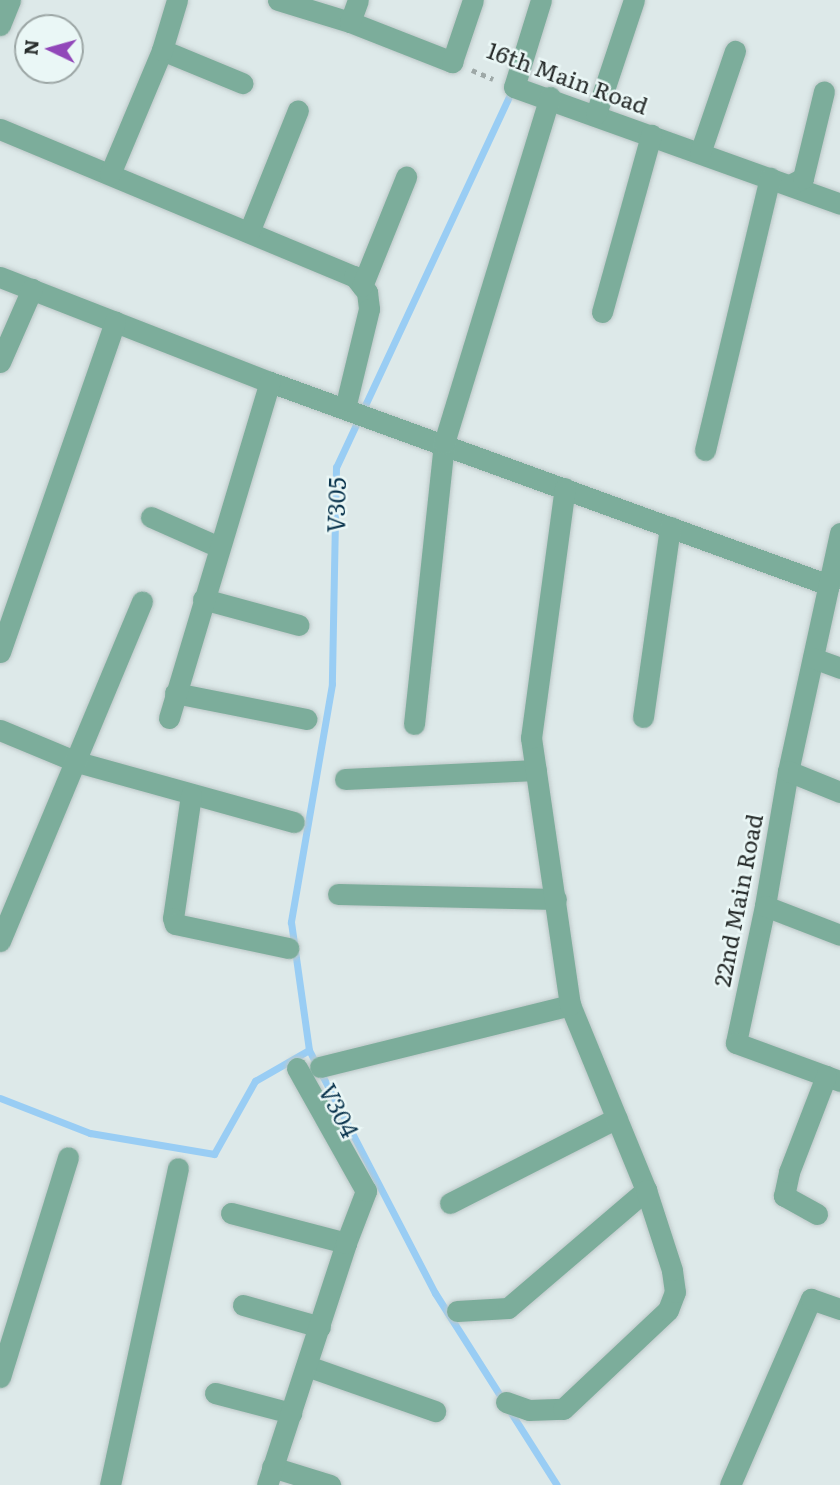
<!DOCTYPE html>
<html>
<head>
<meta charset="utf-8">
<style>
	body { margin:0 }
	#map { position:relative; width:840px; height:1485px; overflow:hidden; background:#dde9e9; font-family:Literata,serif }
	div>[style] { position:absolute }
	.stream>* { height:7px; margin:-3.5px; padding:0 3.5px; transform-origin:3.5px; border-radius:3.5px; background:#99cdf4 }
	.path>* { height:4.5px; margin-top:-2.25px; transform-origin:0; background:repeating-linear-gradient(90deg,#9ea8a7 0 5px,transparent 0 10px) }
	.roads { filter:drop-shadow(0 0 2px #bcc7c7) drop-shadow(0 0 2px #bcc7c7) }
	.street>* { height:21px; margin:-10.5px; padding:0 10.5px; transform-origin:10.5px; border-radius:10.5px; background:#7cad9b }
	span { translate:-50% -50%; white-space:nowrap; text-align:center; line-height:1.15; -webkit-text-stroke:5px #eaf7f6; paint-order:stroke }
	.street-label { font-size:23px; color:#272c2b }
	.water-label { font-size:24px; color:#0a344d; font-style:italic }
	.north { position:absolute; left:14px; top:14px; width:70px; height:70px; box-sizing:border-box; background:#eaf7f6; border:2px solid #9ca6a5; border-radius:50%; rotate:275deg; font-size:19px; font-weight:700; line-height:28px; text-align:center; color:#272c2b }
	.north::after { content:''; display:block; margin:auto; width:24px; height:32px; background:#9147b9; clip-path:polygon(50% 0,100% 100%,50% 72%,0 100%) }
</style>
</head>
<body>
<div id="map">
	<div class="stream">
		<div style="left:513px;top:88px;width:418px;rotate:115deg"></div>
		<div style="left:336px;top:467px;width:217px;rotate:91.1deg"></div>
		<div style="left:332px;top:684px;width:242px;rotate:99.8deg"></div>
		<div style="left:291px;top:922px;width:129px;rotate:82deg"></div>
		<div style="left:309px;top:1050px;width:274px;rotate:62.6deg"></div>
		<div style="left:435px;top:1293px;width:227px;rotate:57.6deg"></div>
		<div style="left:0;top:1098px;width:97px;rotate:21.3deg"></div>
		<div style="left:90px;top:1133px;width:126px;rotate:9.6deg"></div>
		<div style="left:214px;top:1154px;width:84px;rotate:-60.7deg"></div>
		<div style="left:255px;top:1081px;width:62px;rotate:-29.9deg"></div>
	</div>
	<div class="path">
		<div style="left:472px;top:70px;width:23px;rotate:23deg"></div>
	</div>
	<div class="roads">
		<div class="street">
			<div style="left:278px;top:0;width:75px;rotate:17deg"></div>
			<div style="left:350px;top:22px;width:110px;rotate:21.4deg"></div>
			<div style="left:452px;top:62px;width:65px;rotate:-71.3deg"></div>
			<div style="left:541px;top:0;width:91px;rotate:107.2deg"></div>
			<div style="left:514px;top:87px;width:346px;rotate:19.7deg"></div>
			<div style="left:350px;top:22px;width:23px;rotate:-70deg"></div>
			<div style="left:0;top:25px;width:27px;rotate:-68deg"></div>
			<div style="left:162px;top:50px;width:87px;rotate:22.4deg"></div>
			<div style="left:596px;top:114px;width:120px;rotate:-71.6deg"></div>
			<div style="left:0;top:129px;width:383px;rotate:22.6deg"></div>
			<div style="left:354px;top:276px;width:21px;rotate:51deg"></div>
			<div style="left:367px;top:292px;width:17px;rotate:83deg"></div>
			<div style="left:369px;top:309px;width:102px;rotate:103.6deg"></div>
			<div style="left:700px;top:153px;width:108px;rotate:-71.1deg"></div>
			<div style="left:110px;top:174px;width:134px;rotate:-67.2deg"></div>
			<div style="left:162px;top:50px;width:52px;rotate:-73.3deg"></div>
			<div style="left:790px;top:185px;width:15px;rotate:-28deg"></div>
			<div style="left:803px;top:178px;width:89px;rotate:-76.4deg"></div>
			<div style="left:249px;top:232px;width:131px;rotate:-68.1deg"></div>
			<div style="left:0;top:277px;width:290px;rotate:21.3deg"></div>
			<div style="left:270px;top:382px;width:595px;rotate:19.96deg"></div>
			<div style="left:362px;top:286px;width:118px;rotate:-68deg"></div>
			<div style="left:602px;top:312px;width:184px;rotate:-74.5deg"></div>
			<div style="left:0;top:362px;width:80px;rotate:-66.3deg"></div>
			<div style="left:705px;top:450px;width:280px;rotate:-76.6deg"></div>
			<div style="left:151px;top:517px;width:74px;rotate:23.8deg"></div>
			<div style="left:840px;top:533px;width:244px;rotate:102.3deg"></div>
			<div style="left:788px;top:771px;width:137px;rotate:99.7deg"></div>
			<div style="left:765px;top:906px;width:140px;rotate:102deg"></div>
			<div style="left:736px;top:1043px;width:111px;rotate:20.1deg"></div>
			<div style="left:203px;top:599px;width:99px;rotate:15.2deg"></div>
			<div style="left:0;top:652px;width:350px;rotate:-70.8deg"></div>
			<div style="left:813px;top:658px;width:29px;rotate:20deg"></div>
			<div style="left:175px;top:693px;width:134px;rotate:11.2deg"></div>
			<div style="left:643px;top:717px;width:192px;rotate:-81.9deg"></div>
			<div style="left:169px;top:718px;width:351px;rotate:-73.3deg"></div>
			<div style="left:414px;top:724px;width:283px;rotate:-83.9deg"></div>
			<div style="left:444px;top:443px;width:362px;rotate:-73deg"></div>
			<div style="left:0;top:730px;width:83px;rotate:22.6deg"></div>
			<div style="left:77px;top:762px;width:225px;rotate:15.5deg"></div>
			<div style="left:788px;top:771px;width:56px;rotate:22deg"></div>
			<div style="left:345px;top:779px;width:191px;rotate:-2.7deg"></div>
			<div style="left:191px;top:795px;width:124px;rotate:98.3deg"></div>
			<div style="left:173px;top:918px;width:6px;rotate:72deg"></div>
			<div style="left:175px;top:924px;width:116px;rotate:12deg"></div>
			<div style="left:338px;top:894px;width:218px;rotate:1.3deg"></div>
			<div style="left:765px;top:906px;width:80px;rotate:21.1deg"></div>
			<div style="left:0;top:941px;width:368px;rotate:-67.3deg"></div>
			<div style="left:320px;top:1067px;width:258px;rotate:-13.9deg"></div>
			<div style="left:450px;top:1203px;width:187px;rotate:-27deg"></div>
			<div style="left:231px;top:1213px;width:119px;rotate:14.6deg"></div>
			<div style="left:817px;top:1214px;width:38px;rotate:-151deg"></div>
			<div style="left:784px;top:1196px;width:25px;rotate:-78deg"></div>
			<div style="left:789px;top:1172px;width:103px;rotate:-68.9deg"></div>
			<div style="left:243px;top:1305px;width:80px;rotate:15.9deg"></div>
			<div style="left:457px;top:1311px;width:51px;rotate:-3.4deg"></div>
			<div style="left:508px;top:1308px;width:182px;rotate:-40.5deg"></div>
			<div style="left:646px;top:1190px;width:200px;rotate:-112.3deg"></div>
			<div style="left:570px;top:1005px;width:270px;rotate:-98.3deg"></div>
			<div style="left:531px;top:738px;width:252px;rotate:-82.3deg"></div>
			<div style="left:307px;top:1366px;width:136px;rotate:19.4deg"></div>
			<div style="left:0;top:1377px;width:230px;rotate:-72.8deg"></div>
			<div style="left:215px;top:1393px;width:79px;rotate:14.7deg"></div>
			<div style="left:506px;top:1402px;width:24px;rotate:19deg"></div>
			<div style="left:529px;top:1410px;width:34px;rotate:-2deg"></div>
			<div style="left:563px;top:1409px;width:144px;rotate:-43.3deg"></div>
			<div style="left:668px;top:1310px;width:19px;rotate:-69deg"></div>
			<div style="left:675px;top:1292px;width:22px;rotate:-98deg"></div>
			<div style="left:672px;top:1270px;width:84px;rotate:-108deg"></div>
			<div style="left:272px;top:1467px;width:61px;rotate:17.2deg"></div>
			<div style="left:110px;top:1485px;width:324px;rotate:-77.9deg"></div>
			<div style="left:267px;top:1485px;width:255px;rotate:-71.9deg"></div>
			<div style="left:346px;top:1243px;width:56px;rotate:-69deg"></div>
			<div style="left:366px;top:1191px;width:141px;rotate:-119.3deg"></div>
			<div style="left:730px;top:1485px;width:203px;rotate:-66.5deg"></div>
			<div style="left:811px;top:1299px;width:31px;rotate:19deg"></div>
		</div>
	</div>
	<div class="street-label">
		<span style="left:568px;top:77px;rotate:20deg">16th Main Road</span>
		<span style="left:737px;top:900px;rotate:-79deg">22nd Main Road</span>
	</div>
	<div class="water-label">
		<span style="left:335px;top:505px;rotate:-88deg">V305</span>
		<span style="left:340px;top:1110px;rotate:63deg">V304</span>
	</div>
	<div class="north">N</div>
</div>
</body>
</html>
